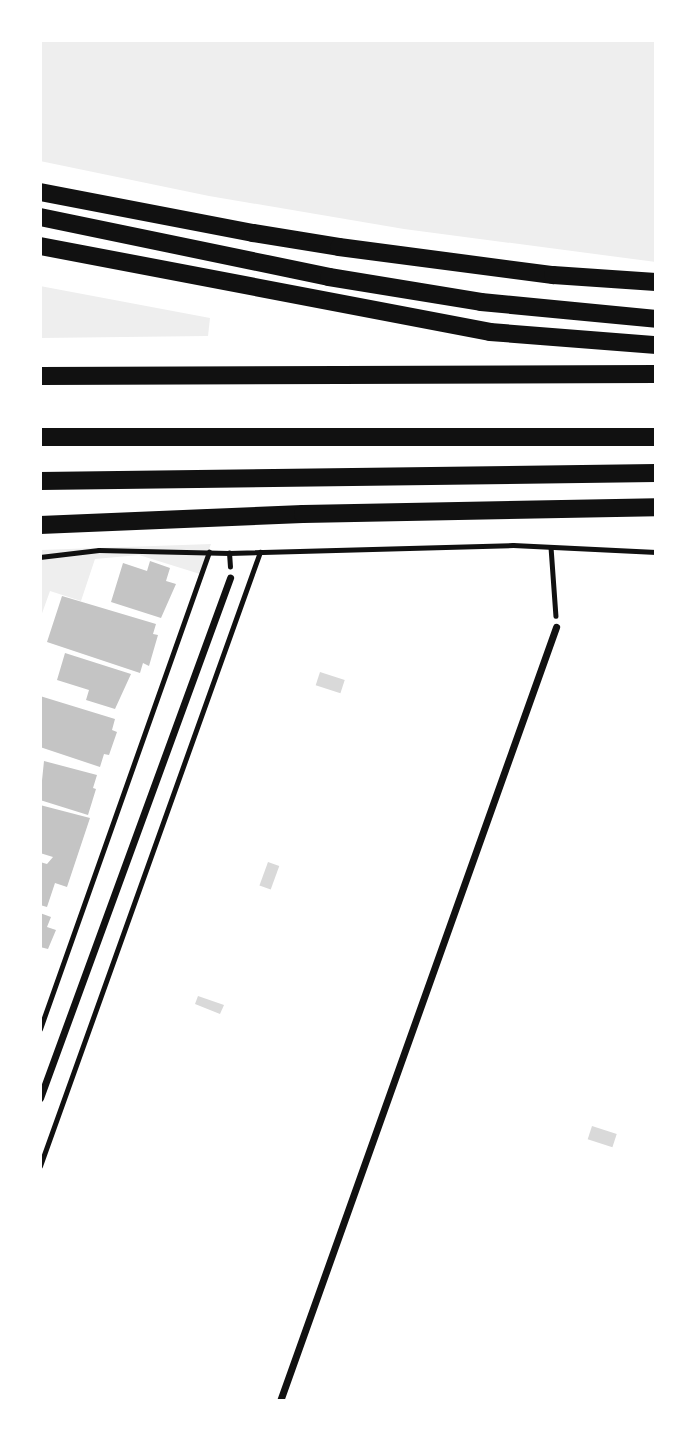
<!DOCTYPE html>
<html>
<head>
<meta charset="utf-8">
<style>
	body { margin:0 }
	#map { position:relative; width:696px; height:1441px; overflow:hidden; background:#fff; font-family:"Golos Text",sans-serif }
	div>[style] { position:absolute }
	.green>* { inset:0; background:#eee }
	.water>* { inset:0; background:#d9d9d9; transform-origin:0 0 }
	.building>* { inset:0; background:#c4c4c4 }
	.path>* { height:4.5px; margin:-2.25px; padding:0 2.25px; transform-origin:2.25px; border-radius:2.25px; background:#111 }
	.minor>* { height:7px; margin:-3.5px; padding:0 3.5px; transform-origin:3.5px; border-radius:3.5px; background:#111 }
	.motorway>* { height:18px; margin:-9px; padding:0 9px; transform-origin:9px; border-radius:9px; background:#111 }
	span { translate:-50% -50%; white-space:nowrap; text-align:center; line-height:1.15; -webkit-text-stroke:5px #fff; paint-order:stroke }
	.frame { position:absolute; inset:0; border:42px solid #fff; pointer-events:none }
</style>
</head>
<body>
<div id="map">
	<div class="green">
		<div style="clip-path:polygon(40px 40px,656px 40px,656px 262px,404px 229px,209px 196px,40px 161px)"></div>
		<div style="clip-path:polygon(40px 286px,210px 318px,208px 336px,40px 338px)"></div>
		<div style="clip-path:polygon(211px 544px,200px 574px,139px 555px,95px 559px,81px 601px,50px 591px,40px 619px,40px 550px)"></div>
	</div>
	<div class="water">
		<div style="left:320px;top:672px;width:26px;height:14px;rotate:18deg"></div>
		<div style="left:268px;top:862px;width:12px;height:25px;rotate:20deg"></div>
		<div style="clip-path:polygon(198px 996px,224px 1005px,220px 1014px,195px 1004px)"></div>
		<div style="left:592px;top:1126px;width:26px;height:14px;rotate:18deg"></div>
	</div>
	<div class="building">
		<div style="clip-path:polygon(150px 561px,170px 568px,166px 581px,176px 584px,161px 618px,111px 602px,123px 563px,147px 571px)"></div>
		<div style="clip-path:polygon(62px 596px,156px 624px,153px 634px,158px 635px,149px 666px,143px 663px,140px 673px,47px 642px)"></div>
		<div style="clip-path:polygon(65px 653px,131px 674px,115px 709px,86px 700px,89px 690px,57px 680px)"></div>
		<div style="clip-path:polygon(40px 696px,115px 719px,112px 730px,117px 732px,109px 755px,104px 754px,100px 767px,40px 747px)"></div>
		<div style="clip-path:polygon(44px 761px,97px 775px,93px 788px,96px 789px,88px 815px,40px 800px)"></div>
		<div style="clip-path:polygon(40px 805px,90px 818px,67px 887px,55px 883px,47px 907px,40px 905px,40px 862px,47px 864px,53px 857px,40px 853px)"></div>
		<div style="clip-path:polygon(40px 913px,51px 917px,47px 927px,56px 930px,48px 949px,40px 947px)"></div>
	</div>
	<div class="path">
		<div style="left:551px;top:547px;width:69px;rotate:85.9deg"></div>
		<div style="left:40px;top:557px;width:59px;rotate:-6.8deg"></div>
		<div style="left:99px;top:550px;width:130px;rotate:1.3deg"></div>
		<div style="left:230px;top:567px;width:14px;rotate:-94deg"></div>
		<div style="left:229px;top:553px;width:284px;rotate:-1.6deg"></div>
		<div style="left:513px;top:545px;width:143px;rotate:2.8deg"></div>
		<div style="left:40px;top:1029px;width:506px;rotate:-70.49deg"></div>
		<div style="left:40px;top:1166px;width:652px;rotate:-70.29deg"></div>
	</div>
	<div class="minor">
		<div style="left:40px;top:1098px;width:554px;rotate:-69.93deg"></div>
		<div style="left:280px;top:1401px;width:822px;rotate:-70.37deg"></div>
	</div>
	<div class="motorway">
		<div style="left:40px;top:192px;width:217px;rotate:10.9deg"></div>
		<div style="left:253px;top:233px;width:87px;rotate:9.2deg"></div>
		<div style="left:339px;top:247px;width:216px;rotate:7.5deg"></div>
		<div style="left:553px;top:275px;width:103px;rotate:3.9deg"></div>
		<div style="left:40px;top:217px;width:295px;rotate:11.7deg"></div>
		<div style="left:329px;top:277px;width:154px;rotate:9.3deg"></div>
		<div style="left:481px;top:302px;width:176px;rotate:5.5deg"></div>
		<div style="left:40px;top:246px;width:458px;rotate:10.8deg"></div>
		<div style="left:490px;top:332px;width:167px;rotate:4.5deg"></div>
		<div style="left:40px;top:376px;width:616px;rotate:-0.19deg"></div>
		<div style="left:40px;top:437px;width:616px"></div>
		<div style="left:40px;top:481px;width:616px;rotate:-0.74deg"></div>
		<div style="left:40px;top:525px;width:263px;rotate:-2.4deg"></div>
		<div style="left:303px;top:514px;width:353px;rotate:-1.1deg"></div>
	</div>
	<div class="frame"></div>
</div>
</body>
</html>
